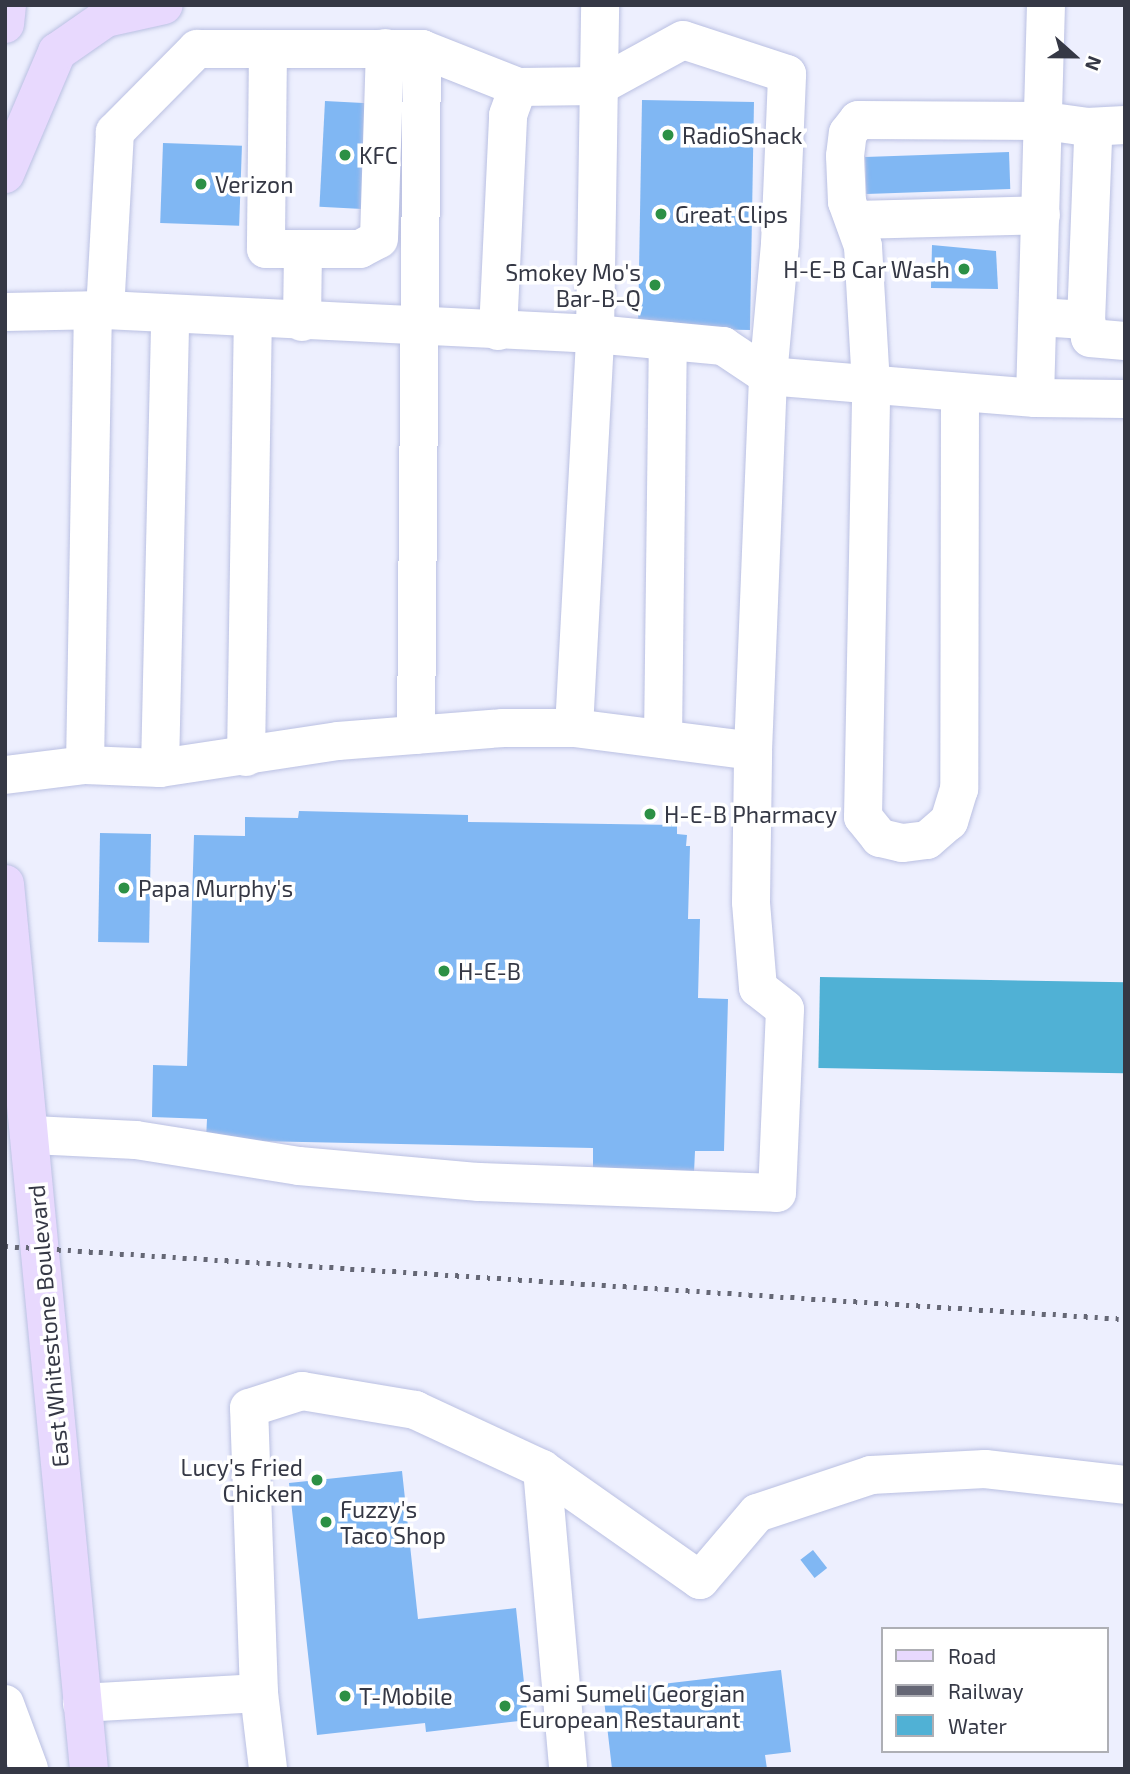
<!DOCTYPE html>
<html>
<head>
<meta charset="utf-8">
<style>
	body { margin:0 }
	#map { position:relative; width:1130px; height:1774px; overflow:hidden; background:#edeffe; font-family:"Exo 2",sans-serif }
	div>[style] { position:absolute }
	.water>* { inset:0; background:#50b1d5; transform-origin:0 0 }
	.building>* { inset:0; background:#80b7f3; transform-origin:0 0 }
	.roads { filter:drop-shadow(0 0 2px #bac0e2) drop-shadow(0 0 2px #bac0e2) }
	.minor>* { height:38px; margin:-19px; padding:0 19px; transform-origin:19px; border-radius:19px; background:#fff }
	.major>* { height:38px; margin:-19px; padding:0 19px; transform-origin:19px; border-radius:19px; background:#e8d9fe }
	.rail>* { height:5px; margin-top:-2.5px; transform-origin:0; background:repeating-linear-gradient(90deg,#656775 0 3.5px,transparent 0 10.5px) }
	.dots>* { width:19px; height:19px; translate:-50% -50%; box-sizing:border-box; border:4px solid #fff; border-radius:50% }
	span { translate:-50% -50%; white-space:nowrap; text-align:center; line-height:1.15; -webkit-text-stroke:7px #fff; paint-order:stroke }
	.poi-label { font-size:23px; color:#353845 }
	.left { translate:0 -50%; text-align:left }
	.right { translate:-100% -50%; text-align:right }
	.street-label { font-size:23px; color:#353845 }
	.frame { position:absolute; inset:0; border:7px solid #353845; pointer-events:none }
	.legend { position:absolute; left:881px; top:1627px; width:228px; height:126px; box-sizing:border-box; background:#fff; border:2px solid #aeafb5; margin:0; padding:9px 12px; list-style:none; font-size:21px; color:#353845 }
	.legend li { display:flex; align-items:center; gap:14px; height:35px }
	.legend b { width:35px; border:2px solid #aeafb5 }
	.north { position:absolute; left:1039px; top:21px; width:70px; height:70px; -webkit-text-stroke:5px #fff; paint-order:stroke; rotate:111deg; font-size:19px; font-weight:700; line-height:28px; text-align:center; color:#353845 }
	.north::after { content:''; display:block; margin:auto; width:24px; height:32px; background:#353845; clip-path:polygon(50% 0,100% 100%,50% 72%,0 100%) }
</style>
</head>
<body>
<div id="map">
	<div class="water">
		<div style="left:820px;top:977px;width:305px;height:91px;rotate:1deg"></div>
	</div>
	<div class="building">
		<div style="left:642px;top:100px;width:112px;height:228px;rotate:1deg"></div>
		<div style="left:325px;top:101px;width:43px;height:106px;rotate:3deg"></div>
		<div style="left:163px;top:143px;width:79px;height:80px;rotate:2deg"></div>
		<div style="left:1009px;top:152px;width:37px;height:144px;rotate:88deg"></div>
		<div style="clip-path:polygon(932px 245px,996px 251px,998px 289px,931px 288px)"></div>
		<div style="clip-path:polygon(299px 811px,468px 815px,468px 822px,677px 825px,677px 834px,687px 835px,686px 846px,690px 846px,688px 919px,700px 919px,698px 998px,728px 999px,724px 1151px,695px 1151px,694px 1173px,593px 1170px,593px 1148px,206px 1140px,207px 1119px,152px 1117px,153px 1065px,187px 1066px,194px 835px,245px 836px,245px 817px,298px 818px)"></div>
		<div style="left:100px;top:833px;width:51px;height:109px;rotate:1deg"></div>
		<div style="clip-path:polygon(402px 1471px,418px 1619px,516px 1608px,528px 1720px,426px 1732px,425px 1723px,317px 1735px,289px 1483px)"></div>
		<div style="left:813px;top:1550px;width:23px;height:16px;rotate:52deg"></div>
		<div style="clip-path:polygon(781px 1670px,791px 1752px,765px 1755px,767px 1769px,612px 1769px,603px 1691px)"></div>
	</div>
	<div class="roads">
		<div class="minor">
			<div style="left:268px;top:49px;width:200px;rotate:90.6deg"></div>
			<div style="left:266px;top:249px;width:94px"></div>
			<div style="left:360px;top:249px;width:21px;rotate:-28deg"></div>
			<div style="left:379px;top:239px;width:191px;rotate:-88.2deg"></div>
			<div style="left:1087px;top:127px;width:38px;rotate:-3deg"></div>
			<div style="left:855px;top:220px;width:186px;rotate:-1.5deg"></div>
			<div style="left:5px;top:312px;width:100px;rotate:-1.1deg"></div>
			<div style="left:105px;top:310px;width:491px;rotate:2.8deg"></div>
			<div style="left:595px;top:334px;width:129px;rotate:5.4deg"></div>
			<div style="left:723px;top:346px;width:54px;rotate:33.7deg"></div>
			<div style="left:768px;top:376px;width:133px;rotate:-84.8deg"></div>
			<div style="left:780px;top:244px;width:170px;rotate:-87.6deg"></div>
			<div style="left:787px;top:74px;width:109px;rotate:-161.9deg"></div>
			<div style="left:683px;top:40px;width:96px;rotate:151.3deg"></div>
			<div style="left:599px;top:86px;width:81px;rotate:179.3deg"></div>
			<div style="left:518px;top:87px;width:103px;rotate:-158.4deg"></div>
			<div style="left:422px;top:49px;width:225px;rotate:180deg"></div>
			<div style="left:197px;top:49px;width:117px;rotate:134.7deg"></div>
			<div style="left:115px;top:132px;width:178px;rotate:93.2deg"></div>
			<div style="left:1086px;top:320px;width:18px;rotate:77deg"></div>
			<div style="left:1090px;top:338px;width:35px;rotate:5deg"></div>
			<div style="left:302px;top:322px;width:73px;rotate:-89.2deg"></div>
			<div style="left:498px;top:331px;width:216px;rotate:-87.3deg"></div>
			<div style="left:508px;top:115px;width:30px;rotate:-70deg"></div>
			<div style="left:960px;top:392px;width:397px;rotate:90.1deg"></div>
			<div style="left:959px;top:789px;width:34px;rotate:107deg"></div>
			<div style="left:949px;top:821px;width:29px;rotate:139deg"></div>
			<div style="left:927px;top:840px;width:25px;rotate:173deg"></div>
			<div style="left:902px;top:843px;width:23px;rotate:-167deg"></div>
			<div style="left:880px;top:838px;width:27px;rotate:-129deg"></div>
			<div style="left:863px;top:817px;width:432px;rotate:-88.9deg"></div>
			<div style="left:871px;top:385px;width:139px;rotate:-93.3deg"></div>
			<div style="left:863px;top:246px;width:47px;rotate:-110deg"></div>
			<div style="left:847px;top:202px;width:46px;rotate:-92.5deg"></div>
			<div style="left:845px;top:156px;width:23px;rotate:-83deg"></div>
			<div style="left:848px;top:133px;width:16px;rotate:-52deg"></div>
			<div style="left:858px;top:120px;width:187px;rotate:0.3deg"></div>
			<div style="left:1045px;top:121px;width:42px;rotate:8.1deg"></div>
			<div style="left:1087px;top:127px;width:14px;rotate:65deg"></div>
			<div style="left:1093px;top:140px;width:180px;rotate:92.2deg"></div>
			<div style="left:1086px;top:320px;width:48px;rotate:-176.4deg"></div>
			<div style="left:1035px;top:398px;width:393px;rotate:-88.4deg"></div>
			<div style="left:574px;top:728px;width:395px;rotate:-86.9deg"></div>
			<div style="left:595px;top:334px;width:329px;rotate:-89.1deg"></div>
			<div style="left:416px;top:735px;width:686px;rotate:-89.5deg"></div>
			<div style="left:663px;top:739px;width:398px;rotate:-89.3deg"></div>
			<div style="left:246px;top:757px;width:438px;rotate:-89.1deg"></div>
			<div style="left:85px;top:765px;width:455px;rotate:-89deg"></div>
			<div style="left:160px;top:768px;width:454px;rotate:-88.7deg"></div>
			<div style="left:5px;top:775px;width:81px;rotate:-7.1deg"></div>
			<div style="left:85px;top:765px;width:75px;rotate:2.3deg"></div>
			<div style="left:160px;top:768px;width:180px;rotate:-8.6deg"></div>
			<div style="left:338px;top:741px;width:166px;rotate:-4.5deg"></div>
			<div style="left:503px;top:728px;width:71px"></div>
			<div style="left:574px;top:728px;width:180px;rotate:7.3deg"></div>
			<div style="left:753px;top:751px;width:375px;rotate:-87.7deg"></div>
			<div style="left:768px;top:376px;width:268px;rotate:4.7deg"></div>
			<div style="left:1035px;top:398px;width:90px;rotate:0.6deg"></div>
			<div style="left:32px;top:1135px;width:104px;rotate:2.8deg"></div>
			<div style="left:136px;top:1140px;width:165px;rotate:9.1deg"></div>
			<div style="left:299px;top:1166px;width:181px;rotate:5.1deg"></div>
			<div style="left:479px;top:1182px;width:298px;rotate:2.1deg"></div>
			<div style="left:777px;top:1193px;width:184px;rotate:-87.5deg"></div>
			<div style="left:785px;top:1009px;width:34px;rotate:-142deg"></div>
			<div style="left:758px;top:988px;width:86px;rotate:-94.7deg"></div>
			<div style="left:751px;top:902px;width:151px;rotate:-89.2deg"></div>
			<div style="left:542px;top:1469px;width:193px;rotate:35.1deg"></div>
			<div style="left:700px;top:1580px;width:88px;rotate:-49.6deg"></div>
			<div style="left:757px;top:1513px;width:120px;rotate:-18.4deg"></div>
			<div style="left:871px;top:1475px;width:114px;rotate:-3deg"></div>
			<div style="left:985px;top:1469px;width:141px;rotate:6.5deg"></div>
			<div style="left:259px;top:1693px;width:285px;rotate:-92deg"></div>
			<div style="left:249px;top:1408px;width:56px;rotate:-17.8deg"></div>
			<div style="left:302px;top:1391px;width:115px;rotate:9.5deg"></div>
			<div style="left:415px;top:1410px;width:140px;rotate:24.9deg"></div>
			<div style="left:542px;top:1469px;width:299px;rotate:85deg"></div>
			<div style="left:82px;top:1703px;width:177px;rotate:-3.2deg"></div>
			<div style="left:259px;top:1693px;width:77px;rotate:83.2deg"></div>
			<div style="left:5px;top:1704px;width:69px;rotate:69.7deg"></div>
		</div>
		<div class="major">
			<div style="left:5px;top:24px;width:19px;rotate:-84deg"></div>
			<div style="left:5px;top:174px;width:133px;rotate:-66.9deg"></div>
			<div style="left:57px;top:52px;width:60px;rotate:-34.8deg"></div>
			<div style="left:106px;top:18px;width:59px;rotate:-12.6deg"></div>
			<div style="left:5px;top:884px;width:889px;rotate:84.58deg"></div>
		</div>
	</div>
	<div class="rail">
		<div style="left:5px;top:1246px;width:1122px;rotate:3.73deg"></div>
	</div>
	<div class="dots">
		<div style="left:668px;top:135px;background:#2c9045"></div>
		<div style="left:345px;top:155px;background:#2c9045"></div>
		<div style="left:201px;top:184px;background:#2c9045"></div>
		<div style="left:661px;top:214px;background:#2c9045"></div>
		<div style="left:964px;top:269px;background:#2c9045"></div>
		<div style="left:655px;top:285px;background:#2c9045"></div>
		<div style="left:650px;top:814px;background:#2c9045"></div>
		<div style="left:124px;top:888px;background:#2c9045"></div>
		<div style="left:444px;top:971px;background:#2c9045"></div>
		<div style="left:317px;top:1480px;background:#2c9045"></div>
		<div style="left:326px;top:1522px;background:#2c9045"></div>
		<div style="left:345px;top:1696px;background:#2c9045"></div>
		<div style="left:505px;top:1706px;background:#2c9045"></div>
	</div>
	<div class="poi-label">
		<span class="left" style="left:682px;top:135px">RadioShack</span>
		<span class="left" style="left:359px;top:155px">KFC</span>
		<span class="left" style="left:215px;top:184px">Verizon</span>
		<span class="left" style="left:675px;top:214px">Great Clips</span>
		<span class="right" style="left:950px;top:269px">H-E-B Car Wash</span>
		<span class="right" style="left:641px;top:285px">Smokey Mo's<br>Bar-B-Q</span>
		<span class="left" style="left:664px;top:814px">H-E-B Pharmacy</span>
		<span class="left" style="left:138px;top:888px">Papa Murphy's</span>
		<span class="left" style="left:458px;top:971px">H-E-B</span>
		<span class="right" style="left:303px;top:1480px">Lucy's Fried<br>Chicken</span>
		<span class="left" style="left:340px;top:1522px">Fuzzy's<br>Taco Shop</span>
		<span class="left" style="left:519px;top:1706px">Sami Sumeli Georgian<br>European Restaurant</span>
		<span class="left" style="left:359px;top:1696px">T-Mobile</span>
	</div>
	<div class="street-label">
		<span style="left:48px;top:1326px;rotate:-95deg">East Whitestone Boulevard</span>
	</div>
	<div class="frame"></div>
	<ul class="legend">
	<li><b style="height:9px;background:#e8d9fe"></b>Road</li>
	<li><b style="height:9px;background:#656775"></b>Railway</li>
	<li><b style="height:19px;background:#50b1d5"></b>Water</li>
	</ul>
	<div class="north">N</div>
</div>
</body>
</html>
